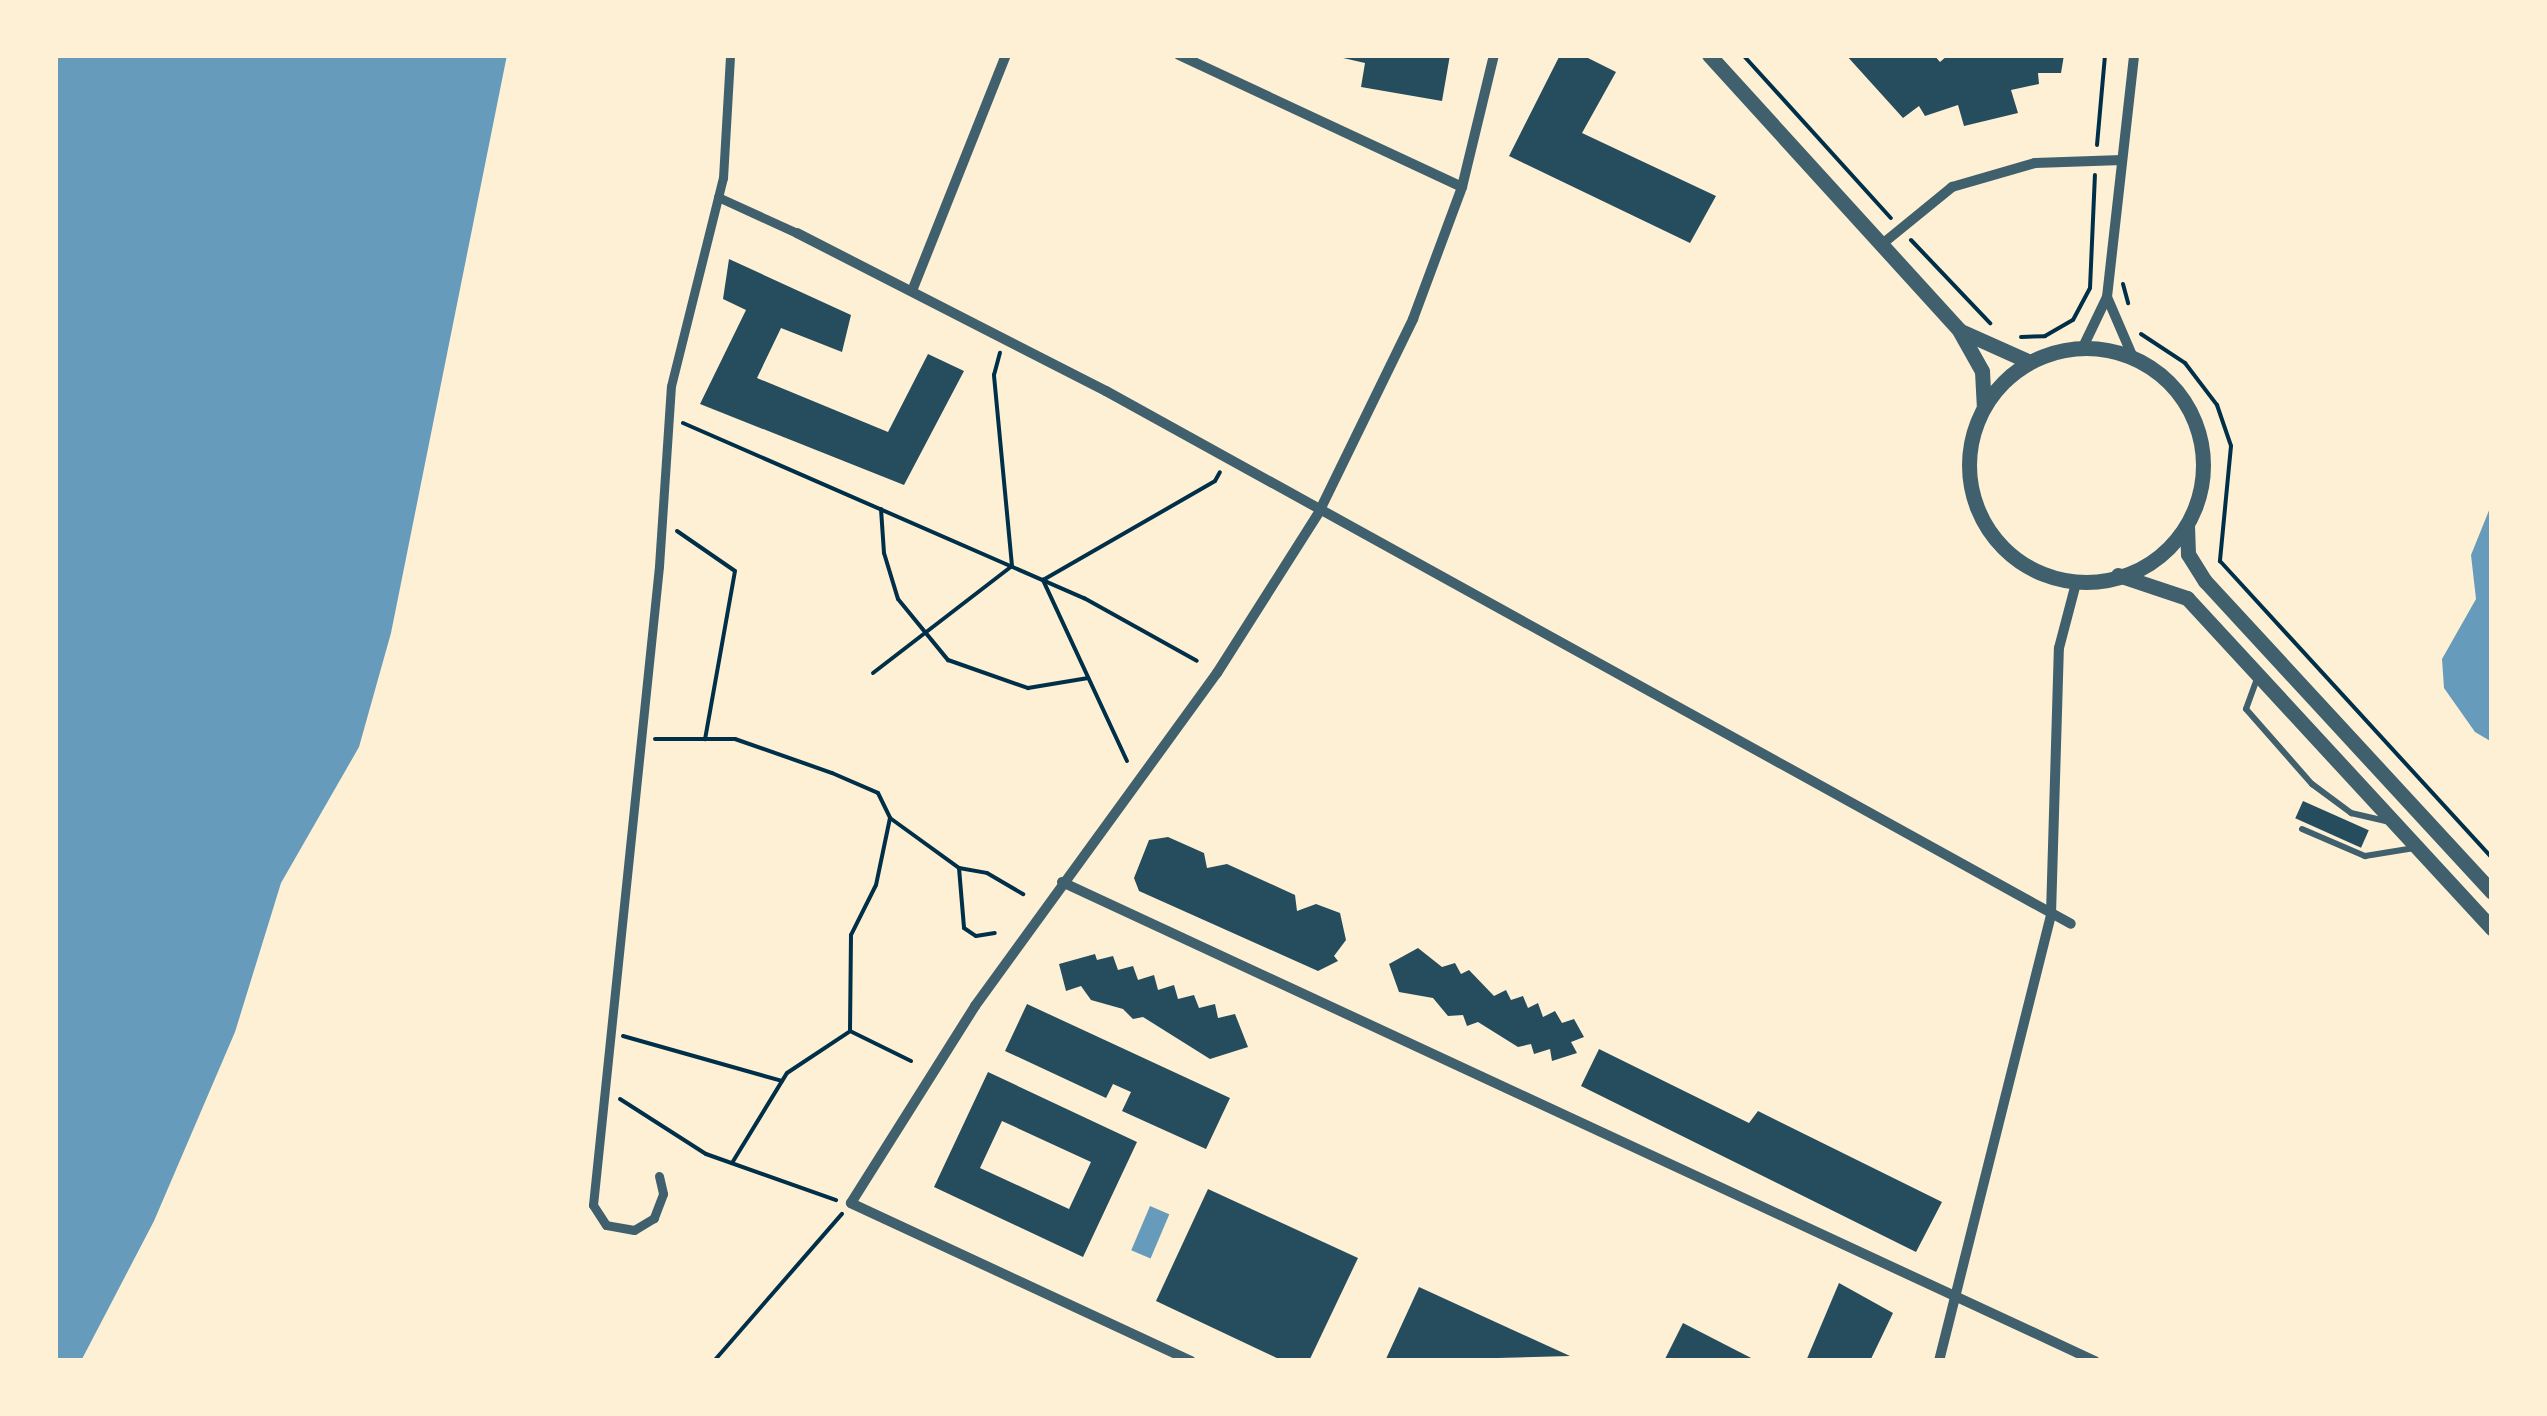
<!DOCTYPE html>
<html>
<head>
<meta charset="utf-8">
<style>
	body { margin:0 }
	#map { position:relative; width:2547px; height:1416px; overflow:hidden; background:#fdf0d5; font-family:"Open Sans",sans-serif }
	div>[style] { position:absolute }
	.water>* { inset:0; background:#669bbc; transform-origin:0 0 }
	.building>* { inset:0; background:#264d5e; transform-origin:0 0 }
	.path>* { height:4px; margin:-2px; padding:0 2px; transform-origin:2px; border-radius:2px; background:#003049 }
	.service>* { height:6px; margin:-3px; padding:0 3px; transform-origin:3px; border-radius:3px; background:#3f606c }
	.pedestrian>* { height:9px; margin:-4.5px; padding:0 4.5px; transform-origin:4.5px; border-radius:4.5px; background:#3f606c }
	.minor>* { height:10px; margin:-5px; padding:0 5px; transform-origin:5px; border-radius:5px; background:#3f606c }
	.tertiary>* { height:15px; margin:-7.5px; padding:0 7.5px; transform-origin:7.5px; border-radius:7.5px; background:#3f606c }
	.tertiary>.ring { margin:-7.5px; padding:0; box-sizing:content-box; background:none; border:15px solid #3f606c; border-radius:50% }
	span { translate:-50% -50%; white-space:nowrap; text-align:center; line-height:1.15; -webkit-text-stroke:9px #fdf0d5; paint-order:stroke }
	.frame { position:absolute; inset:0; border:58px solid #fdf0d5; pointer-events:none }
</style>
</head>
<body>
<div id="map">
	<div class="water">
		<div style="clip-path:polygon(55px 55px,507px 55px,391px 633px,359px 747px,281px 883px,235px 1032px,154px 1221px,81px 1361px,55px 1361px)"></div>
		<div style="clip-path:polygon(2492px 503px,2492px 742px,2475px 732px,2444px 688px,2442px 659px,2476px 599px,2471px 555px)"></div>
		<div style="left:1150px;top:1206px;width:21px;height:48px;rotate:23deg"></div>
	</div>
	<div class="building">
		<div style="clip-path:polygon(1330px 55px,1450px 55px,1442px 101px,1361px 87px,1365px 63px)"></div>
		<div style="clip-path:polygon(1560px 55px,1582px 55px,1616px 72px,1582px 133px,1716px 196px,1690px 243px,1509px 156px)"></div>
		<div style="clip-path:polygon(1846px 55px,1934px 55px,1940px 62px,1948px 55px,2064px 55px,2061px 73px,2038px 73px,2039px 84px,2011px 90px,2018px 113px,1964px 126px,1958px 105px,1925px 116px,1919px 106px,1903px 118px)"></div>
		<div style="clip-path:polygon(729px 259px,851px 315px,842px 352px,781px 328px,757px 378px,888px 432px,928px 354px,964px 371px,904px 485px,700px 404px,746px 310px,723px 299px)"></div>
		<div style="left:2303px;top:801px;width:72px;height:19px;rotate:24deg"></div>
		<div style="clip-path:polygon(1168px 837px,1204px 853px,1207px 868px,1227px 864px,1295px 895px,1297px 911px,1316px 904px,1340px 913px,1346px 940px,1334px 956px,1338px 961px,1318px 971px,1139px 891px,1134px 878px,1149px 840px)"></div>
		<div style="clip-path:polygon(1418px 948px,1442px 967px,1455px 963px,1461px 974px,1469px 970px,1494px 996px,1506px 990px,1511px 1000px,1523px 996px,1528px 1008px,1538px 1003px,1543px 1017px,1555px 1011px,1562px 1023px,1574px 1019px,1584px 1037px,1571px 1042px,1577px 1053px,1552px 1061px,1550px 1049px,1534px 1054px,1531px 1044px,1518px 1047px,1478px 1022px,1467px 1026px,1463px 1015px,1448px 1016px,1433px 998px,1399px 992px,1389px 964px)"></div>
		<div style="clip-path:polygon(1095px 954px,1097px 960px,1113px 956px,1118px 970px,1133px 966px,1138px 980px,1154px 975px,1158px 990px,1174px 985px,1178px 999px,1194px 995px,1199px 1008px,1215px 1004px,1218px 1018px,1235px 1014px,1248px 1047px,1210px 1059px,1143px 1017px,1133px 1019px,1123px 1009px,1091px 1000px,1081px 986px,1066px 991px,1059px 964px)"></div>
		<div style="clip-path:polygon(1027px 1004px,1230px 1098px,1206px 1149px,1122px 1111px,1131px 1092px,1113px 1084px,1106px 1098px,1005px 1051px)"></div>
		<div style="clip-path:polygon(1599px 1049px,1749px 1123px,1758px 1111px,1942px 1202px,1916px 1252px,1581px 1086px)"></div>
		<div style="clip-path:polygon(evenodd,988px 1072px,1137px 1142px,1083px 1257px,934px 1187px,988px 1072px,1002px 1121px,1091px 1162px,1069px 1209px,980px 1168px,1002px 1121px)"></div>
		<div style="clip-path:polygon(1208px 1189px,1358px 1258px,1309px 1361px,1283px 1361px,1156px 1301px)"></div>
		<div style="clip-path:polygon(1839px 1283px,1893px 1313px,1870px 1361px,1806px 1361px)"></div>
		<div style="clip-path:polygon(1419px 1287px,1570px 1356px,1385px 1361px)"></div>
		<div style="clip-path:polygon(1683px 1323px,1757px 1361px,1664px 1361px)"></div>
	</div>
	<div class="path">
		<div style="left:1743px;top:55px;width:220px;rotate:47.8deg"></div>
		<div style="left:2097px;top:145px;width:90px;rotate:-84.9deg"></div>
		<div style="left:1911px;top:240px;width:115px;rotate:46.4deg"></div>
		<div style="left:2123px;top:284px;width:20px;rotate:75deg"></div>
		<div style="left:2141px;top:334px;width:53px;rotate:33.4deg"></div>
		<div style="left:2185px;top:363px;width:53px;rotate:52.7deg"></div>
		<div style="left:2217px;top:405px;width:43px;rotate:71.1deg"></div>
		<div style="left:2231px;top:446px;width:116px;rotate:95.5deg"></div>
		<div style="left:2220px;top:561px;width:403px;rotate:47.5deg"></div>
		<div style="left:2021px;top:337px;width:24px;rotate:-2deg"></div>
		<div style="left:2045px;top:336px;width:32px;rotate:-30deg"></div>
		<div style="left:2073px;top:320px;width:36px;rotate:-62deg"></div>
		<div style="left:2090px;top:288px;width:113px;rotate:-87.5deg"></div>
		<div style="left:683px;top:423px;width:438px;rotate:23.6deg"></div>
		<div style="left:1084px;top:598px;width:129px;rotate:29.1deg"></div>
		<div style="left:881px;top:509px;width:44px;rotate:86.1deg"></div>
		<div style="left:884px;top:553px;width:48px;rotate:73.1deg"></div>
		<div style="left:898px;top:599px;width:79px;rotate:50.7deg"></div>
		<div style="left:948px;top:660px;width:85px;rotate:19.3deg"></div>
		<div style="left:1028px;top:688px;width:61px;rotate:-9.5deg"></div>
		<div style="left:677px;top:531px;width:70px;rotate:34.6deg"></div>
		<div style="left:735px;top:571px;width:171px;rotate:100.1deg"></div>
		<div style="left:873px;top:673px;width:175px;rotate:-37.6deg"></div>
		<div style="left:1012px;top:566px;width:192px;rotate:-95.4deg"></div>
		<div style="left:994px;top:375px;width:23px;rotate:-75deg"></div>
		<div style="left:655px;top:739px;width:80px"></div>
		<div style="left:735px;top:739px;width:103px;rotate:19.3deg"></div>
		<div style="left:832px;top:773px;width:50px;rotate:23.5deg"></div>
		<div style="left:878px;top:793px;width:28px;rotate:64deg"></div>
		<div style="left:890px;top:818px;width:85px;rotate:35.9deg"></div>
		<div style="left:959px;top:868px;width:28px;rotate:10deg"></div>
		<div style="left:987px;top:873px;width:42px;rotate:30.3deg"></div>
		<div style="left:1127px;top:761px;width:200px;rotate:-114.9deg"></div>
		<div style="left:1043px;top:580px;width:198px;rotate:-29.9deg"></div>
		<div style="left:1215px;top:481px;width:10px;rotate:-61deg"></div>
		<div style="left:890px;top:818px;width:68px;rotate:101.8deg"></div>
		<div style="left:876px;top:885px;width:56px;rotate:116.6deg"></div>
		<div style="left:851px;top:935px;width:96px;rotate:90.6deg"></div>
		<div style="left:850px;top:1031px;width:68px;rotate:26.2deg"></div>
		<div style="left:959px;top:868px;width:60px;rotate:85.2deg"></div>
		<div style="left:964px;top:928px;width:14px;rotate:34deg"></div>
		<div style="left:976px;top:936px;width:19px;rotate:-9deg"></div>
		<div style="left:623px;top:1036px;width:165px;rotate:15.8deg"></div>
		<div style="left:620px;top:1099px;width:102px;rotate:32.6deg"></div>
		<div style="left:706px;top:1154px;width:138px;rotate:19.5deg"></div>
		<div style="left:732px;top:1163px;width:105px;rotate:-58.6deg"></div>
		<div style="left:787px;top:1073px;width:74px;rotate:-33.5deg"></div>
		<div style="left:714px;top:1361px;width:195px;rotate:-49deg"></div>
	</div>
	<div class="service">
		<div style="left:2258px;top:676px;width:35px;rotate:110deg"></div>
		<div style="left:2246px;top:709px;width:100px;rotate:48.7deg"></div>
		<div style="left:2312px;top:784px;width:49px;rotate:36.6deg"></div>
		<div style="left:2351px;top:813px;width:40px;rotate:13deg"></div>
		<div style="left:2302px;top:829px;width:69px;rotate:23.2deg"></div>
		<div style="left:2365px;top:856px;width:50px;rotate:-9.3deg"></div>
	</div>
	<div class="pedestrian">
		<div style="left:718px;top:197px;width:87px;rotate:24.5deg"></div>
		<div style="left:659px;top:1176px;width:18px;rotate:77deg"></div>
		<div style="left:663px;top:1194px;width:26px;rotate:111deg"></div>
		<div style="left:654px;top:1218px;width:23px;rotate:149deg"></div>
		<div style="left:634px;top:1230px;width:28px;rotate:-170deg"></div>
		<div style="left:606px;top:1225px;width:24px;rotate:-123deg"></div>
		<div style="left:593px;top:1205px;width:642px;rotate:-84.1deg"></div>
		<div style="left:659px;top:566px;width:180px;rotate:-86.2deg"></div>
		<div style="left:671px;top:386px;width:214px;rotate:-76deg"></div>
		<div style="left:723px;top:178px;width:123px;rotate:-86.7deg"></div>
	</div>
	<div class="minor">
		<div style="left:1179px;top:55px;width:312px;rotate:25deg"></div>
		<div style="left:797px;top:233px;width:347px;rotate:27.1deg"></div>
		<div style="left:1106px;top:391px;width:1102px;rotate:28.91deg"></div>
		<div style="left:1881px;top:245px;width:92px;rotate:-39.2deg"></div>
		<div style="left:1952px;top:187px;width:86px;rotate:-16.1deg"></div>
		<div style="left:2035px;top:163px;width:87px;rotate:-2deg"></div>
		<div style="left:912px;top:291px;width:254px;rotate:-68.3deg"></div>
		<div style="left:2107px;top:297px;width:244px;rotate:-83.6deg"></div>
		<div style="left:2083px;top:347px;width:55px;rotate:-64.4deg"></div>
		<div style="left:2107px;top:297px;width:63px;rotate:66.7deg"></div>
		<div style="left:1062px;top:882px;width:1139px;rotate:24.88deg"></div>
		<div style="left:1191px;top:1361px;width:375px;rotate:-155.1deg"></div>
		<div style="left:851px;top:1203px;width:233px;rotate:-57.8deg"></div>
		<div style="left:975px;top:1006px;width:412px;rotate:-54deg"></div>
		<div style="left:1217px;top:673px;width:191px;rotate:-57.6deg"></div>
		<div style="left:1319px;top:512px;width:215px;rotate:-64deg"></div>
		<div style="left:1413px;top:319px;width:141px;rotate:-69.6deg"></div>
		<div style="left:1462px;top:187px;width:136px;rotate:-76.4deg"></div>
		<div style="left:1939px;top:1361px;width:461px;rotate:-75.9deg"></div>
		<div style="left:2051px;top:914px;width:266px;rotate:-88.3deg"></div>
		<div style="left:2059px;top:648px;width:67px;rotate:-75.3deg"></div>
	</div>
	<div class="tertiary">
		<div style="left:1709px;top:55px;width:372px;rotate:47.7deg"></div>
		<div style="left:1959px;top:330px;width:47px;rotate:60.7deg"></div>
		<div style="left:1982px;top:371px;width:35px;rotate:87deg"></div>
		<div style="left:1963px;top:332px;width:73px;rotate:24.1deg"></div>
		<div class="ring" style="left:1969px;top:348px;width:219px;height:219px"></div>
		<div style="left:2187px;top:525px;width:29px;rotate:88deg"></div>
		<div style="left:2188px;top:554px;width:32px;rotate:58deg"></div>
		<div style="left:2205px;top:581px;width:423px;rotate:47.3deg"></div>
		<div style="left:2118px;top:575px;width:73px;rotate:18.4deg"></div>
		<div style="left:2187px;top:598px;width:450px;rotate:47.3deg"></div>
	</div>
	<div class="frame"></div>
</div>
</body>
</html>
